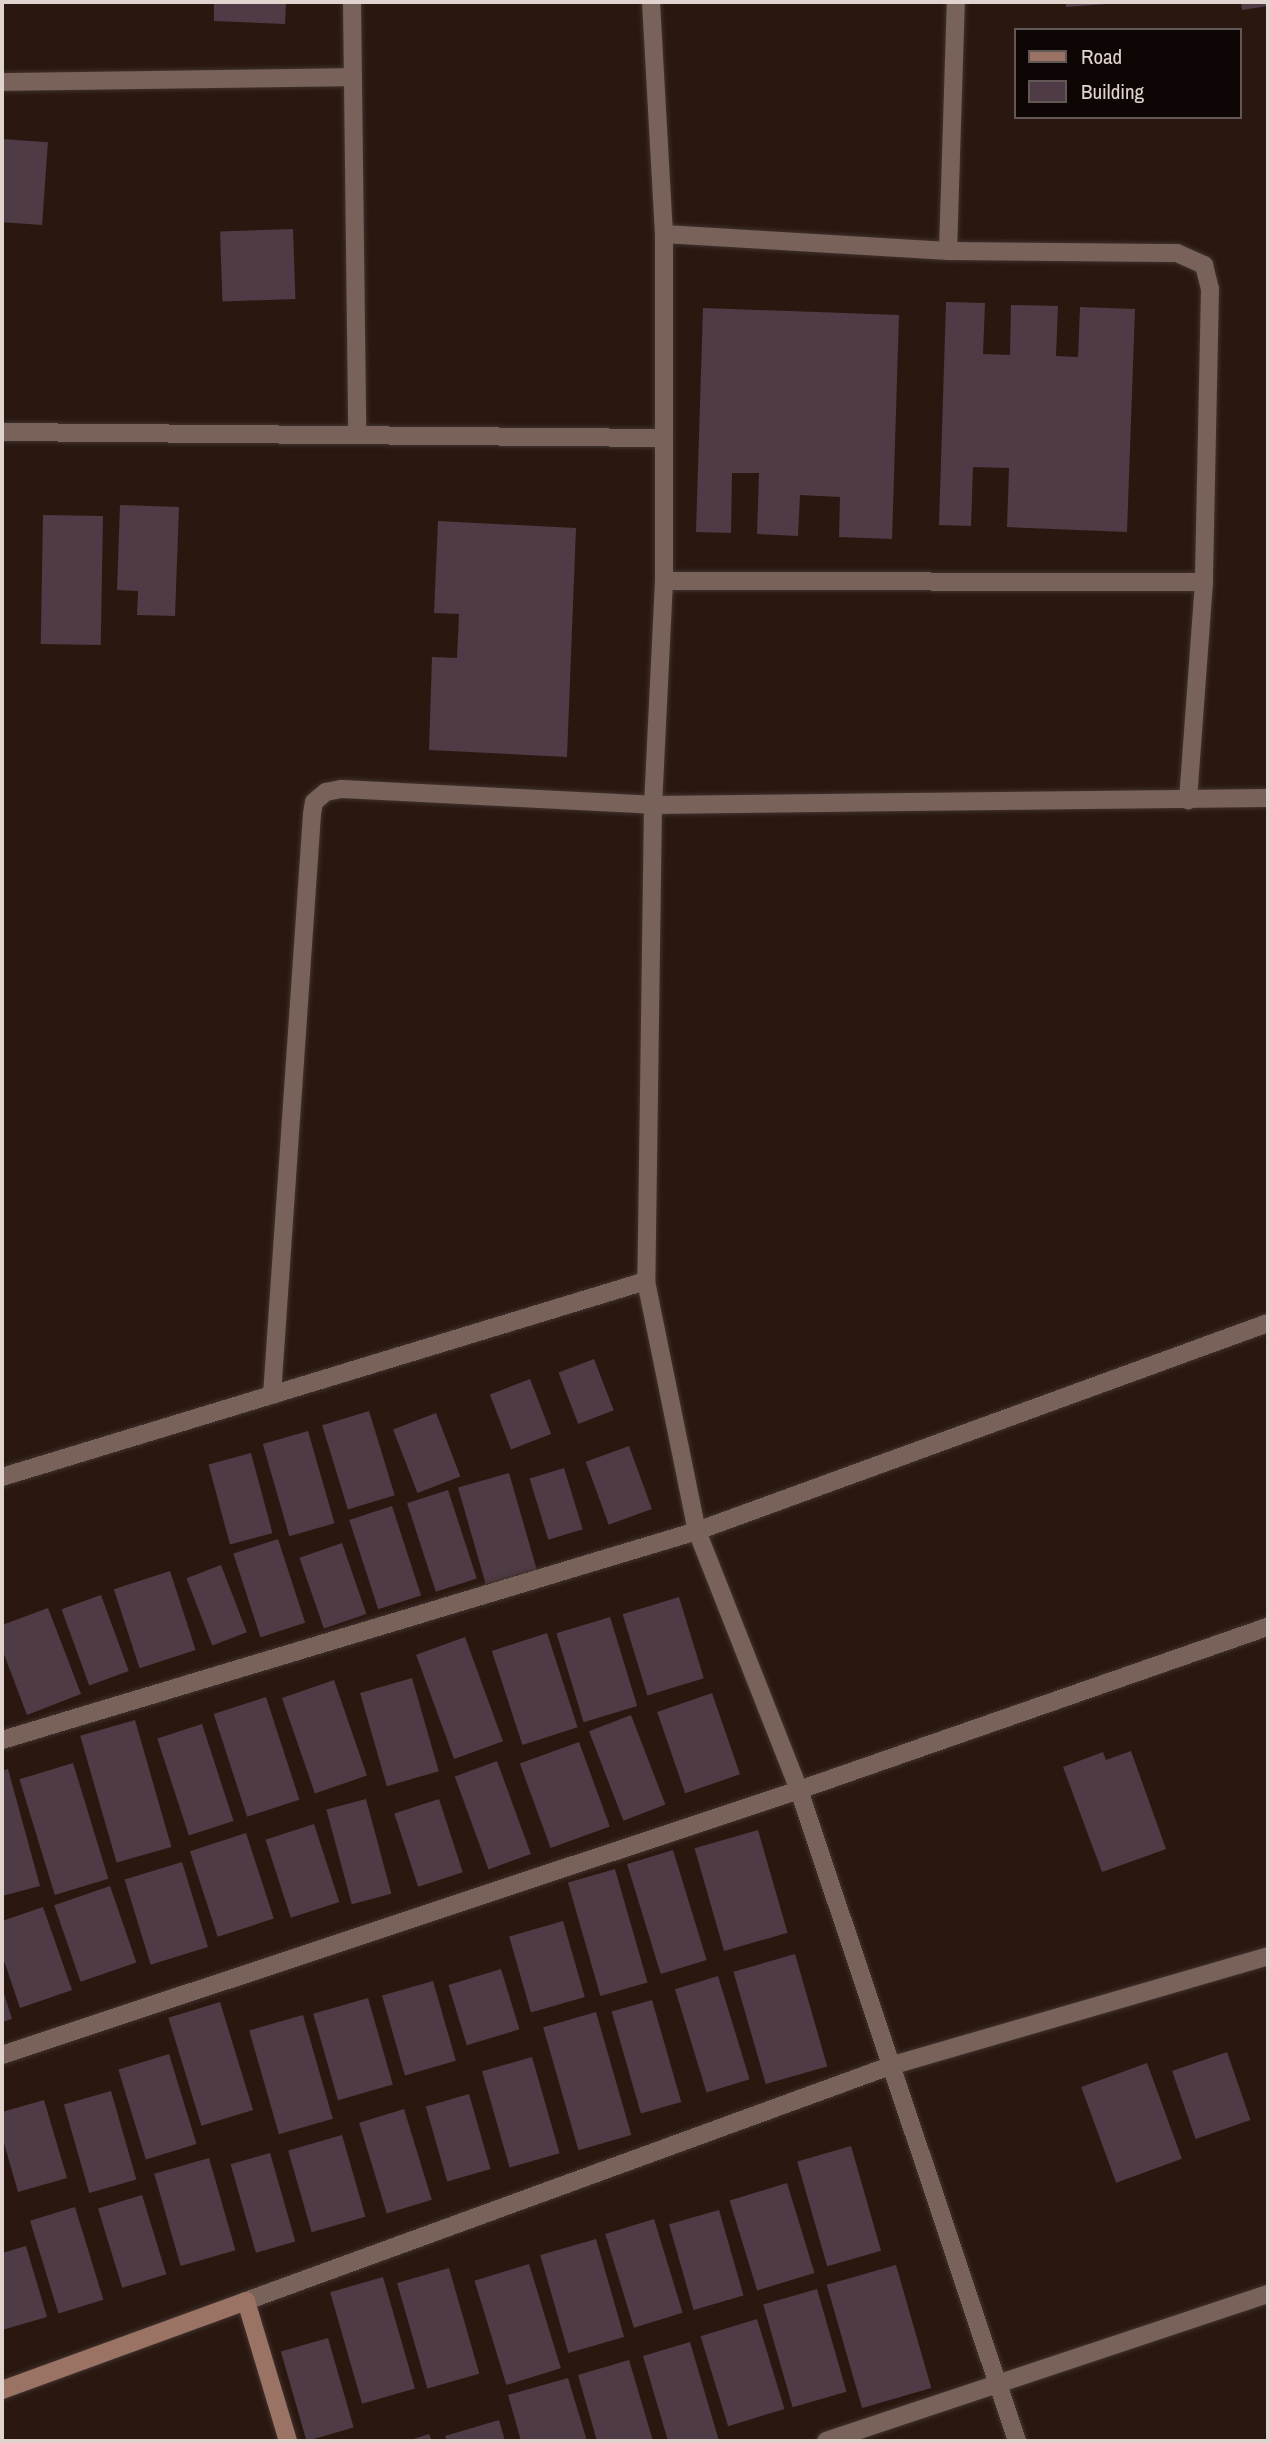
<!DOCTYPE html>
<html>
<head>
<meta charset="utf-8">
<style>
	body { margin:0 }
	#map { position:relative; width:1270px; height:2443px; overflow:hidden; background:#2a1810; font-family:"Archivo Narrow",sans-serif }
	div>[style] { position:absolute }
	.building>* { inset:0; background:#4e3b45; transform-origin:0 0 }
	.roads { filter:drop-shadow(0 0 2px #40322e) drop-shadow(0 0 2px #40322e) }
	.street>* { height:18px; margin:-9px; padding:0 9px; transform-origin:9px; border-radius:9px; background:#786259 }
	.secondary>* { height:18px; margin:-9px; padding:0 9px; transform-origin:9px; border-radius:9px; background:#9a7365 }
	span { translate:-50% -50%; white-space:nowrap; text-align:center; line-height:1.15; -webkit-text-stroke:6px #0d0604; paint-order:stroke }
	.frame { position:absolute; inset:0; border:4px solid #e1d4ce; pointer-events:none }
	.legend { position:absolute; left:1014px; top:28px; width:228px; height:91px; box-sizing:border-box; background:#0d0604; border:2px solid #625855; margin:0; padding:9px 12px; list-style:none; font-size:21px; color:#e1d4ce }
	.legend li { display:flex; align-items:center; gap:14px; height:35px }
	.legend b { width:35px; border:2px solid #625855 }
</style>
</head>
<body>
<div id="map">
	<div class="building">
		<div style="clip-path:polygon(214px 2px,286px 2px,285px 24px,214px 21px)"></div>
		<div style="clip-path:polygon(1066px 2px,1106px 2px,1107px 4px,1066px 7px)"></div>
		<div style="clip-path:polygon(1241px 2px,1268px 2px,1268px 6px,1242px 10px)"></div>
		<div style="left:2px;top:139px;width:46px;height:83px;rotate:4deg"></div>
		<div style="left:293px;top:229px;width:70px;height:73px;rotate:88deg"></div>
		<div style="clip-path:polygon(946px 302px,985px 303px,983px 354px,1010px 355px,1011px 305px,1058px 306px,1056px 356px,1078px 357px,1080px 307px,1135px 309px,1127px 532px,1007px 527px,1009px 468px,973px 467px,971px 526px,939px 525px)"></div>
		<div style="clip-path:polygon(703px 308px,899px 315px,892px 539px,839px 537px,840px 497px,800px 495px,798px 536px,757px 534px,759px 473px,732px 473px,731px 533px,696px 532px)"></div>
		<div style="clip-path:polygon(120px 505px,179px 507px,175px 616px,137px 615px,138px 591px,117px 590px)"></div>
		<div style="left:43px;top:515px;width:60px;height:129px;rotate:1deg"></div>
		<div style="clip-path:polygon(438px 521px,576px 528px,567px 757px,429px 750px,432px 657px,457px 658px,459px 614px,434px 613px)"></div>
		<div style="left:594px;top:1359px;width:55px;height:38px;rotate:69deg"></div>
		<div style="left:530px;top:1379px;width:59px;height:43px;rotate:69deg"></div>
		<div style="left:369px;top:1411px;width:88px;height:49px;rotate:73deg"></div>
		<div style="left:436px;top:1413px;width:68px;height:46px;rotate:69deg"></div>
		<div style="left:308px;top:1431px;width:96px;height:47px;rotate:74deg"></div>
		<div style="left:629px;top:1446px;width:67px;height:46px;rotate:70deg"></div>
		<div style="left:251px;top:1453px;width:83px;height:44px;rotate:75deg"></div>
		<div style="left:564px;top:1468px;width:64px;height:36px;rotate:73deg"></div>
		<div style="left:509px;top:1473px;width:101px;height:53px;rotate:74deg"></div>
		<div style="left:448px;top:1490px;width:93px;height:43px;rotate:72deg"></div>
		<div style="left:392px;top:1506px;width:94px;height:45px;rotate:72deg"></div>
		<div style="left:278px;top:1539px;width:88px;height:47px;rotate:72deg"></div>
		<div style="left:342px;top:1543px;width:75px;height:45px;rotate:71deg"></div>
		<div style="left:221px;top:1565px;width:72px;height:37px;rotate:69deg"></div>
		<div style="left:170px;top:1571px;width:83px;height:59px;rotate:72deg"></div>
		<div style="left:101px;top:1595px;width:81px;height:42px;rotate:70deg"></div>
		<div style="left:679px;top:1597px;width:85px;height:59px;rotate:73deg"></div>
		<div style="clip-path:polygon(48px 1608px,81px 1694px,27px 1715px,2px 1649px,2px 1625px)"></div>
		<div style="left:610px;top:1617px;width:93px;height:56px;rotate:73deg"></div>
		<div style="left:547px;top:1633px;width:99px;height:58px;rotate:72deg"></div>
		<div style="left:465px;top:1637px;width:111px;height:52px;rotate:70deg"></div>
		<div style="left:412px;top:1678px;width:97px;height:54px;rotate:74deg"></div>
		<div style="left:334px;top:1680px;width:101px;height:55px;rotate:71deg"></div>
		<div style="left:712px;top:1693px;width:86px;height:58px;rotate:71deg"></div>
		<div style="left:266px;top:1697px;width:108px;height:55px;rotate:72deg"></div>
		<div style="left:631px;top:1715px;width:96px;height:45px;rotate:69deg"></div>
		<div style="left:135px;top:1720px;width:132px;height:57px;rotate:74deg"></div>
		<div style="left:202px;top:1724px;width:102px;height:47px;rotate:72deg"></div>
		<div style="left:579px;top:1742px;width:90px;height:63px;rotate:70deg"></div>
		<div style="clip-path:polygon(1131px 1751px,1166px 1849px,1102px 1872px,1063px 1767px,1103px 1752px,1106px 1760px)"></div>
		<div style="left:497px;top:1761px;width:99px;height:45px;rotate:70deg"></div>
		<div style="left:73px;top:1763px;width:121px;height:56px;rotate:73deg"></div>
		<div style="clip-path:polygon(8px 1769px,40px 1886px,2px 1896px,2px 1771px)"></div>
		<div style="left:366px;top:1799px;width:98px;height:41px;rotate:75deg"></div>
		<div style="left:439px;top:1799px;width:77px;height:47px;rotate:72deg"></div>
		<div style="left:314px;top:1824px;width:82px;height:51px;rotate:72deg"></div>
		<div style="left:758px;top:1830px;width:107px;height:66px;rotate:74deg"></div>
		<div style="left:246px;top:1833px;width:90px;height:59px;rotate:72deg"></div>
		<div style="left:673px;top:1850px;width:115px;height:48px;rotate:73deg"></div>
		<div style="left:182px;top:1862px;width:89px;height:60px;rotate:73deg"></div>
		<div style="left:615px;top:1869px;width:118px;height:49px;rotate:74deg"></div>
		<div style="left:110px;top:1886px;width:81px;height:59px;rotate:71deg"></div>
		<div style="clip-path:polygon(43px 1907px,72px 1990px,20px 2008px,2px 1955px,2px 1921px)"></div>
		<div style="left:563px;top:1921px;width:79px;height:56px;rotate:74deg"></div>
		<div style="left:795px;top:1954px;width:117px;height:64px;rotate:74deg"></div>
		<div style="left:501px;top:1969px;width:63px;height:55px;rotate:73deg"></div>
		<div style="left:718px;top:1976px;width:108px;height:45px;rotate:73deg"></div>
		<div style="left:433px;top:1981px;width:83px;height:53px;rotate:74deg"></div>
		<div style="clip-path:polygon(2px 1987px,12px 2019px,2px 2022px)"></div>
		<div style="left:368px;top:1998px;width:90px;height:57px;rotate:74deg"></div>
		<div style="left:652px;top:2000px;width:106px;height:42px;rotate:74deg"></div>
		<div style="left:220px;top:2002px;width:113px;height:54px;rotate:73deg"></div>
		<div style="left:596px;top:2012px;width:128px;height:55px;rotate:74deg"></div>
		<div style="left:303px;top:2015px;width:108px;height:56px;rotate:74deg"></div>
		<div style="left:1227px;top:2052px;width:72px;height:58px;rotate:71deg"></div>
		<div style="left:169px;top:2054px;width:94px;height:53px;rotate:73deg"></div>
		<div style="left:532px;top:2057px;width:100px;height:52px;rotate:74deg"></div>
		<div style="left:1147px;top:2063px;width:102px;height:70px;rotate:70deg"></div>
		<div style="left:111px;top:2091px;width:92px;height:49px;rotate:74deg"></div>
		<div style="left:469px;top:2094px;width:78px;height:45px;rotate:74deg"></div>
		<div style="clip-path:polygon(44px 2100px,67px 2178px,18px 2192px,2px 2136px,2px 2112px)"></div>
		<div style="left:404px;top:2109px;width:95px;height:47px;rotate:73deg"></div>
		<div style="left:342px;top:2135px;width:85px;height:56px;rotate:74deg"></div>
		<div style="left:851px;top:2146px;width:109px;height:56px;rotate:74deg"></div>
		<div style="left:270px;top:2153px;width:92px;height:41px;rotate:74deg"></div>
		<div style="left:209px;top:2158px;width:96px;height:57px;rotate:74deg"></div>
		<div style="left:787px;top:2183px;width:94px;height:60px;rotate:73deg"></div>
		<div style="left:142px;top:2195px;width:83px;height:46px;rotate:73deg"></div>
		<div style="left:75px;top:2207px;width:97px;height:47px;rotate:73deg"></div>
		<div style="left:719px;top:2210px;width:89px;height:52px;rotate:74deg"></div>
		<div style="left:654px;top:2219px;width:98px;height:51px;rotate:73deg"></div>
		<div style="left:596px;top:2239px;width:102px;height:58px;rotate:74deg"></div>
		<div style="clip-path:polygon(26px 2246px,47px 2317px,2px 2330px,2px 2253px)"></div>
		<div style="left:529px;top:2264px;width:109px;height:57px;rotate:73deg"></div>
		<div style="left:896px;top:2265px;width:128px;height:72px;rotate:74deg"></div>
		<div style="left:449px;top:2268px;width:110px;height:54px;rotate:74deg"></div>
		<div style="left:383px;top:2277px;width:116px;height:55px;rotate:74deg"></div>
		<div style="left:817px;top:2289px;width:107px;height:56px;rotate:74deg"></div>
		<div style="left:757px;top:2319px;width:94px;height:59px;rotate:73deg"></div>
		<div style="left:328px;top:2338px;width:93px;height:49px;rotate:74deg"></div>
		<div style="clip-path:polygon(690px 2342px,719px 2441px,668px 2441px,643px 2356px)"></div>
		<div style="clip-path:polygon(629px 2360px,653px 2441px,597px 2441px,578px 2375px)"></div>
		<div style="clip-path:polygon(568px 2378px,587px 2441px,521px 2441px,508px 2395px)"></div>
		<div style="clip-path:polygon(499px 2420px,505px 2441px,447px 2441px,445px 2436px)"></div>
		<div style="clip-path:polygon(429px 2434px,432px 2441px,407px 2441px)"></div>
	</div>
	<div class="roads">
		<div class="street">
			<div style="left:352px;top:2px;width:432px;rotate:89.3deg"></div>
			<div style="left:651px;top:2px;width:232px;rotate:86.8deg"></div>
			<div style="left:664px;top:234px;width:347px;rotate:90deg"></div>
			<div style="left:664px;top:581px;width:224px;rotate:92.8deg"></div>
			<div style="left:653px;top:805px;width:476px;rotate:90.8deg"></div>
			<div style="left:646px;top:1281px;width:255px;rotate:78.5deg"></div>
			<div style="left:697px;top:1531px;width:278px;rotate:68.5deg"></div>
			<div style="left:799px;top:1790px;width:687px;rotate:71.49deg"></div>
			<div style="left:2px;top:82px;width:351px;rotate:-0.8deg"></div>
			<div style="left:664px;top:234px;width:285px;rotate:3.4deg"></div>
			<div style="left:948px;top:251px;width:229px;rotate:0.5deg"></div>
			<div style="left:1177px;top:253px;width:30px;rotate:24deg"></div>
			<div style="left:1204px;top:265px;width:25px;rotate:76deg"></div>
			<div style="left:1210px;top:289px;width:293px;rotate:91.2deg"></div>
			<div style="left:1204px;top:582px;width:219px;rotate:94.2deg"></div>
			<div style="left:948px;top:251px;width:249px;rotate:-88.2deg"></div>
			<div style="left:2px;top:432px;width:662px;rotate:0.52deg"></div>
			<div style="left:664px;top:581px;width:540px;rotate:0.11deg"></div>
			<div style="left:272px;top:1395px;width:582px;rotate:-86.06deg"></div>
			<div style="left:312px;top:814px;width:12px;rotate:-81deg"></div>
			<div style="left:314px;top:802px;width:16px;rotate:-40deg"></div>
			<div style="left:326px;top:792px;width:16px;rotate:-11deg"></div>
			<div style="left:342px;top:789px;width:311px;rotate:2.9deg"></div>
			<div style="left:653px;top:805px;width:615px;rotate:-0.65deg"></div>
			<div style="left:2px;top:1477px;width:673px;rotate:-16.93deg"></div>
			<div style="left:2px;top:1740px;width:726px;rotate:-16.74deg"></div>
			<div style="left:697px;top:1531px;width:608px;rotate:-20.02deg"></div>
			<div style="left:2px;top:2055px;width:840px;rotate:-18.39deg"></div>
			<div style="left:799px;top:1790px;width:497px;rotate:-19.2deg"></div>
			<div style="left:246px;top:2301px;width:686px;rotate:-20.05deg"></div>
			<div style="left:890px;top:2066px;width:394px;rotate:-16.2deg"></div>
			<div style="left:826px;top:2441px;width:466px;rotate:-18.4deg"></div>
		</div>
		<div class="secondary">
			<div style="left:2px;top:2390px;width:260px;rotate:-20deg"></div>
			<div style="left:246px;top:2301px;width:146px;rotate:73.3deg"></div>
		</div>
	</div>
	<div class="frame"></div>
	<ul class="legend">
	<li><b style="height:9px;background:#9a7365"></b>Road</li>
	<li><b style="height:19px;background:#4e3b45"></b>Building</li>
	</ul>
</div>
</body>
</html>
